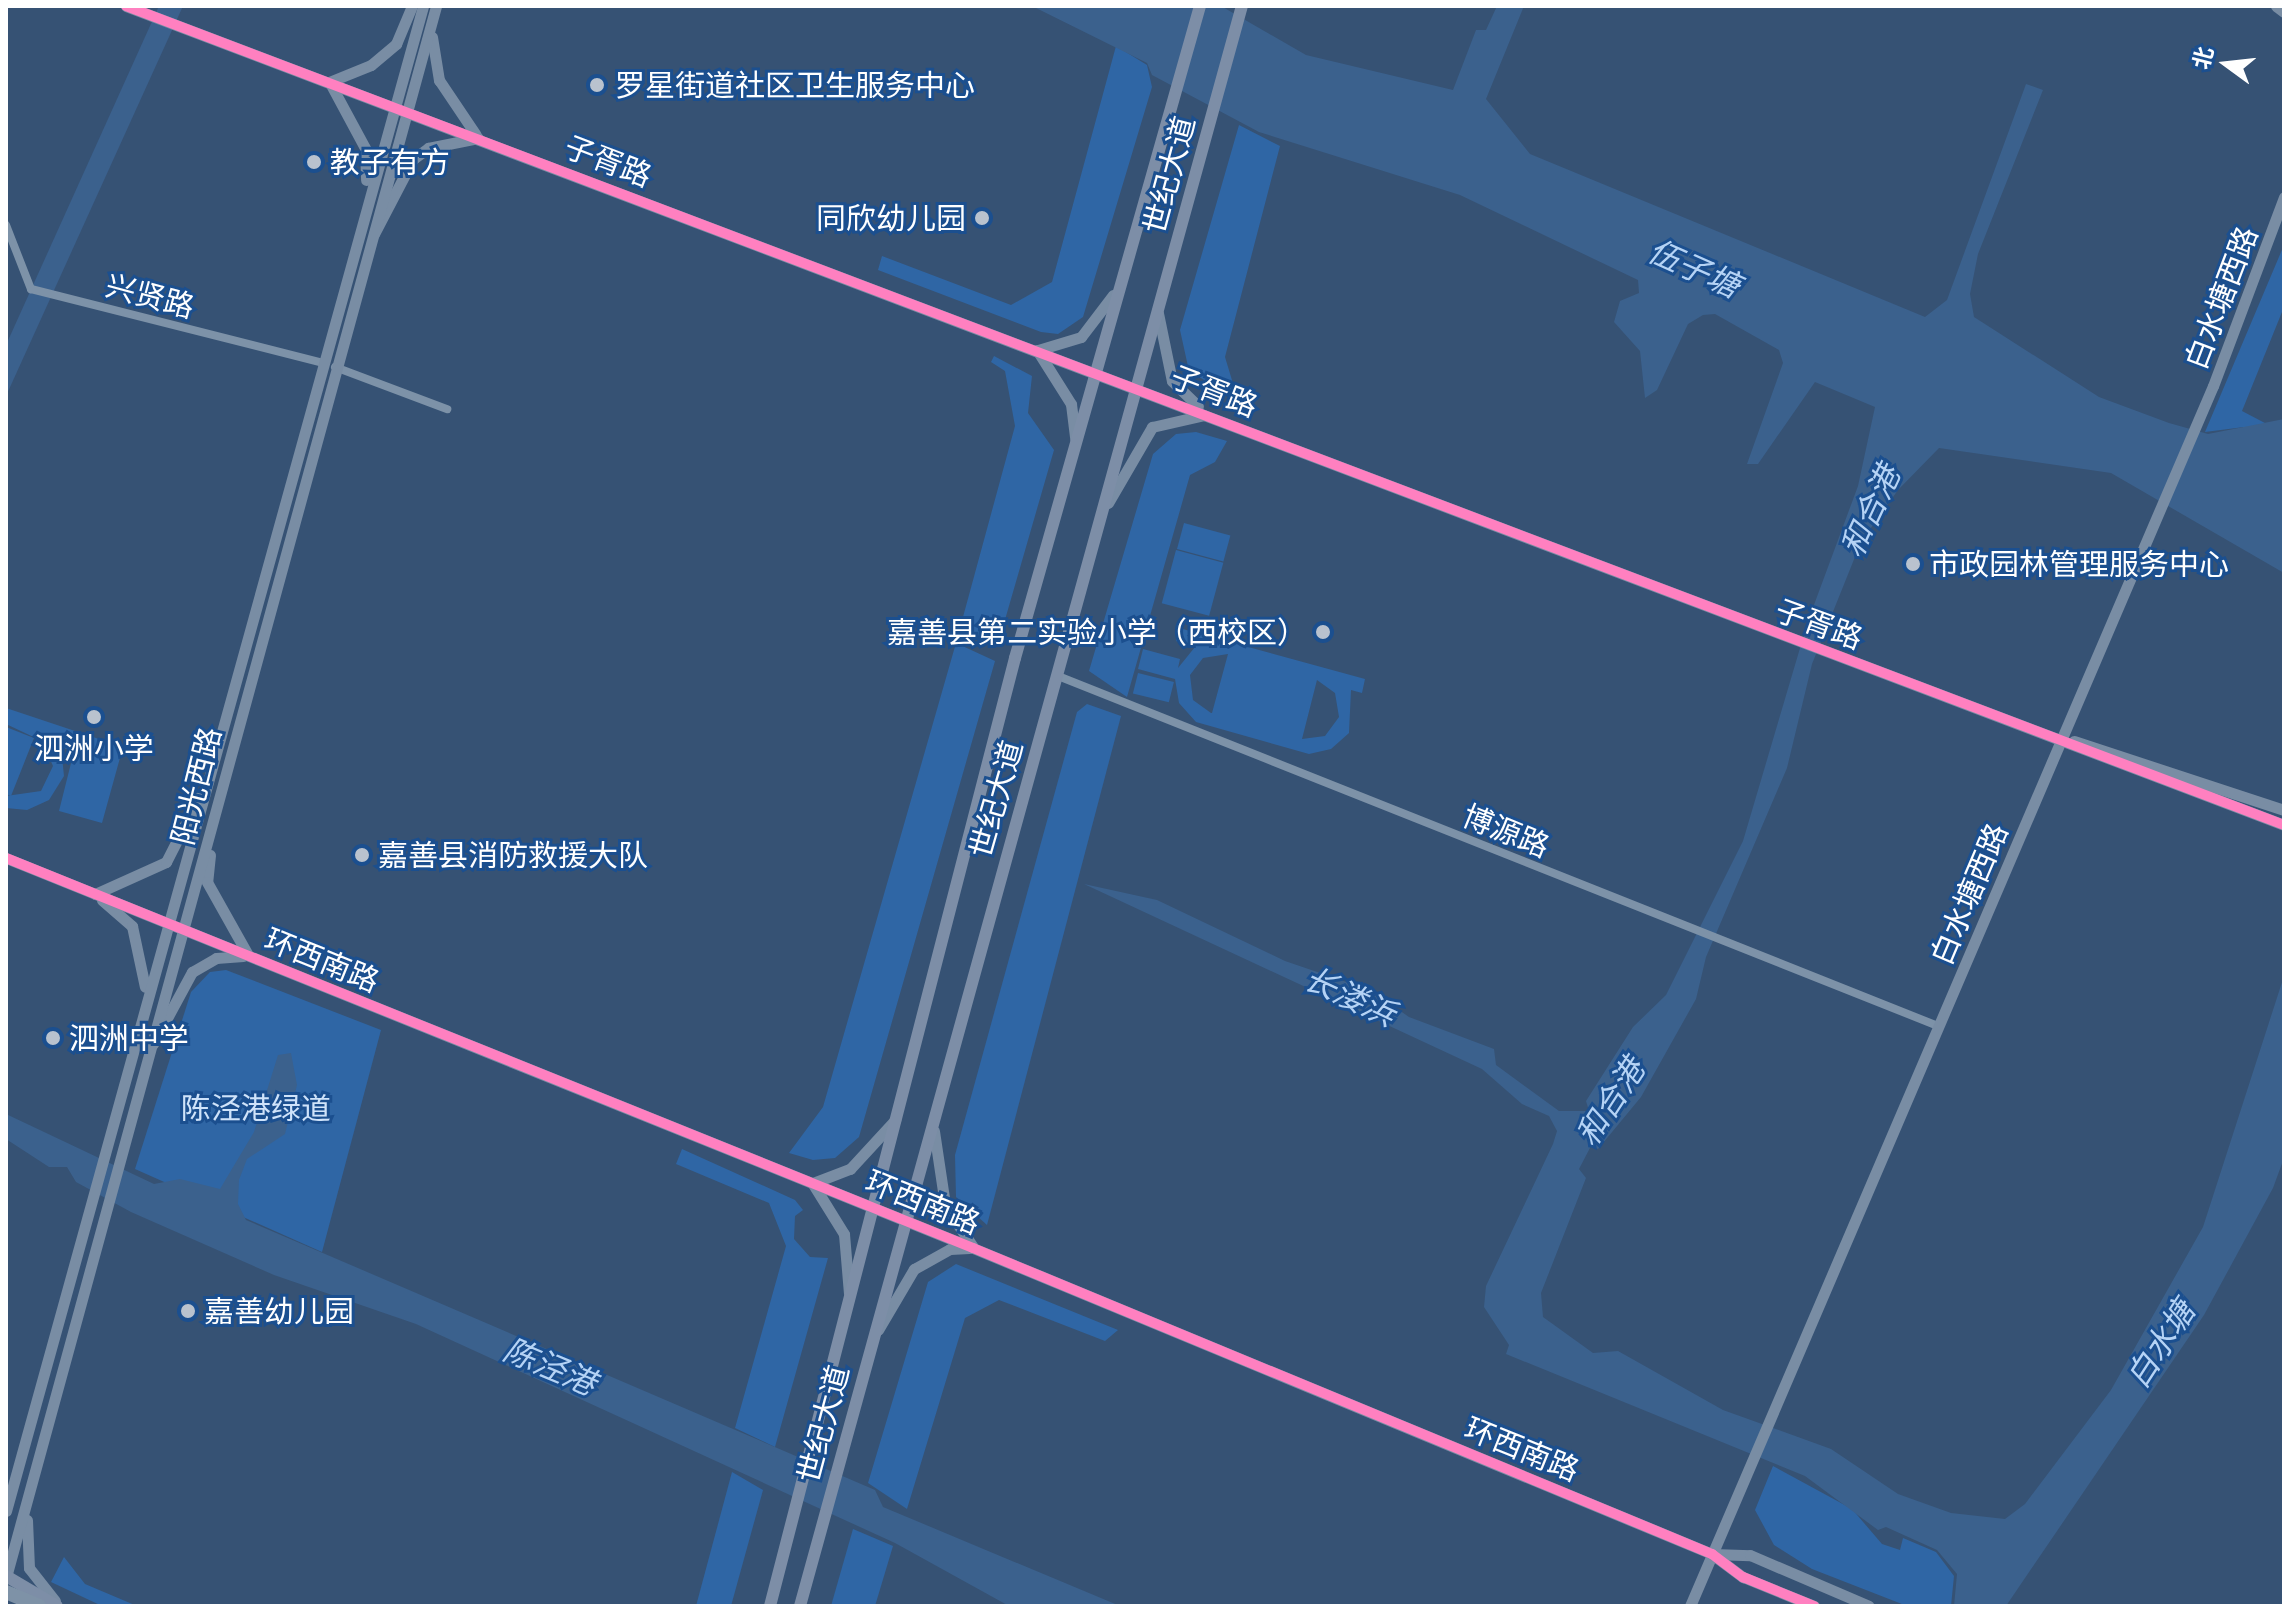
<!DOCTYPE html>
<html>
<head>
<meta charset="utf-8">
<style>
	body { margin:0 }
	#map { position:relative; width:2290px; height:1612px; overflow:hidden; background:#365274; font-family:Mulish,"Noto Sans SC",sans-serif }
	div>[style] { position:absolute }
	.green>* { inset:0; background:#2f66a5; transform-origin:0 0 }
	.water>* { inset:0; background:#3b618d }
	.street>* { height:8px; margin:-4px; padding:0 4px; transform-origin:4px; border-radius:4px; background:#7d92a8 }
	.secondary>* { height:11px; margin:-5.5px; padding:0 5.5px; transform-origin:5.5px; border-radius:5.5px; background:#798da4 }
	.primary>* { height:12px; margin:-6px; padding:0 6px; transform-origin:6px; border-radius:6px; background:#7d8ea7 }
	.highway>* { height:14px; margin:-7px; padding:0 7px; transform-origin:7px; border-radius:7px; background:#7e92a7 }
	.cycleway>* { height:10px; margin:-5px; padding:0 5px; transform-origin:5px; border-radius:5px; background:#ff80c0 }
	.dots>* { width:22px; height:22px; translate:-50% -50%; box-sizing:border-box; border:4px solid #1b4f8f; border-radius:50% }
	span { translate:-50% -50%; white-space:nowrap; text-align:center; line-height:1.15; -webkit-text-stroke:6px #1b4f8f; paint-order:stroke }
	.poi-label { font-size:30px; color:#fff }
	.left { translate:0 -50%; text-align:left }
	.right { translate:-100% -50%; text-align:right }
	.street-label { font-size:30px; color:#fff }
	.park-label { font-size:30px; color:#cfe3fa }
	.water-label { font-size:32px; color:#b5d3f5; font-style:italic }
	.frame { position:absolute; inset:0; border:8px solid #fff; pointer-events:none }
	.north { position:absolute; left:2186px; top:24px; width:80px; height:80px; -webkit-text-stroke:6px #1b4f8f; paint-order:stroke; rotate:285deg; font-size:22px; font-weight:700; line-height:32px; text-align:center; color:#fff }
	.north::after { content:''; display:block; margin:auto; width:28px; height:36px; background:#fff; clip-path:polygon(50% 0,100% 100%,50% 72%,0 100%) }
</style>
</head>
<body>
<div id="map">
	<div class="green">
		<div style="clip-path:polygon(1116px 46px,1147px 65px,1152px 87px,1083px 317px,1058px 334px,1041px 332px,878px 270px,882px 256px,1011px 305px,1052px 282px)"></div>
		<div style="clip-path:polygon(1239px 125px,1280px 146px,1225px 357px,1238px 400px,1189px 371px,1180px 330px)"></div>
		<div style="clip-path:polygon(2284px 245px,2284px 307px,2242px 411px,2284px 433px,2284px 448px,2244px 427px,2205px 432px)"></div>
		<div style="clip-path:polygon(994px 356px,1032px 376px,1028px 413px,1054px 450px,998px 644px,960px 628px,1015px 426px,1005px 371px,991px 362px)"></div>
		<div style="clip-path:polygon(1196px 432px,1227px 441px,1215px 462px,1190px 475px,1127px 697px,1089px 671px,1153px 454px,1176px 434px)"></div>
		<div style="left:1184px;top:523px;width:48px;height:27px;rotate:15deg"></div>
		<div style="left:1176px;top:550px;width:49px;height:55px;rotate:15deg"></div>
		<div style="clip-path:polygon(evenodd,1179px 628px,1365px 679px,1362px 693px,1351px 690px,1349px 733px,1331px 749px,1309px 754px,1196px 722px,1179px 703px,1175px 679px,1138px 669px,1143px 649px,1180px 659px,1178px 668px,1195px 647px,1176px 641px,1179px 628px,1228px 654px,1212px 713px,1211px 713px,1193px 700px,1190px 675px,1203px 658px,1228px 654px,1179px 628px,1317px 680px,1335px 693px,1339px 717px,1325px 736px,1302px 739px,1317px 680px)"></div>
		<div style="clip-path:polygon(956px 643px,995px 661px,859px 1137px,835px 1158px,813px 1160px,789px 1153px,823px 1107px)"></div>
		<div style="left:1138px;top:673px;width:37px;height:21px;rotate:14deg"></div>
		<div style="clip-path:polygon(1087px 704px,1121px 716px,987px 1225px,956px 1197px,955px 1155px,1077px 712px)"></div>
		<div style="clip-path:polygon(6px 708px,123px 747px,102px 823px,59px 811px,76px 743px,73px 751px,61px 747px,64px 776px,49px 800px,27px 810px,6px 808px,6px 796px,41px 791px,53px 766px,42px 741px,6px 724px)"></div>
		<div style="clip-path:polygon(6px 727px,34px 738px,11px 796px,6px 794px)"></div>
		<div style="clip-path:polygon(226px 970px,381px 1030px,322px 1252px,135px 1169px,191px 992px,210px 972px)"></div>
		<div style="clip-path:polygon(682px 1149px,795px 1200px,803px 1210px,795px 1216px,794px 1239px,810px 1257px,828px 1258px,775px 1447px,735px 1428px,786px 1246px,769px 1203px,676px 1164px)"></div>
		<div style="clip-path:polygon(956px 1264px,1118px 1330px,1105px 1341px,999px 1300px,965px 1318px,907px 1509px,868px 1483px,928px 1282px)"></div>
		<div style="clip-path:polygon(1773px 1466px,1852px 1509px,1882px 1544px,1900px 1550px,1903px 1538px,1936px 1552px,1954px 1576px,1951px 1606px,1907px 1606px,1812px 1569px,1774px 1545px,1755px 1510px)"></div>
		<div style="clip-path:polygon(732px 1472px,763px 1490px,731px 1606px,696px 1606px)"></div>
		<div style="clip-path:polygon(853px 1529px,893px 1546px,875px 1606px,831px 1606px)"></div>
		<div style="clip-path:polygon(64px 1557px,85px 1584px,137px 1606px,102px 1606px,51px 1582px)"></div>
	</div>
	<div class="water">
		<div style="clip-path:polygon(159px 6px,183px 6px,6px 396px,6px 345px)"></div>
		<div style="clip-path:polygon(1032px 6px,1221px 6px,1306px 55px,1453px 90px,1476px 30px,1486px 30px,1497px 6px,1524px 6px,1486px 99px,1530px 154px,1925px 317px,1947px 300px,2026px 84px,2043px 90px,1978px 254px,1970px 294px,1974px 317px,2099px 397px,2169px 423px,2208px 434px,2284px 419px,2284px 573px,2111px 473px,1939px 448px,1898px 490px,1861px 542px,1812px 664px,1787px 768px,1706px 957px,1696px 999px,1641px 1097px,1598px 1149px,1591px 1146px,1579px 1169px,1586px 1178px,1541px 1293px,1543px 1317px,1593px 1353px,1618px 1351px,1723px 1410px,1831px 1449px,1898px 1494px,1951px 1513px,2005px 1519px,2025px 1504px,2111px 1390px,2203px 1227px,2284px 976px,2284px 1158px,2273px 1188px,2204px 1315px,2006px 1606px,1954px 1606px,1957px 1574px,1937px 1550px,1886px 1527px,1878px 1530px,1805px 1476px,1506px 1354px,1509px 1345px,1484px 1307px,1486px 1286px,1553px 1144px,1557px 1131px,1549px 1116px,1522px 1104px,1482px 1069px,1084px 884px,1157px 900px,1285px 961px,1370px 990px,1409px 1017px,1494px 1049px,1496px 1065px,1559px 1111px,1589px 1111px,1586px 1101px,1633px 1027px,1666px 995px,1743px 841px,1808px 621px,1858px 486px,1875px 407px,1815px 382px,1758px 464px,1747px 464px,1783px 363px,1779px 350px,1715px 314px,1703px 315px,1688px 324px,1657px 390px,1645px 398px,1640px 351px,1614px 322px,1620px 301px,1639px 293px,1638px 280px,1460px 195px,1259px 132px,1152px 75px,1147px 63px)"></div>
		<div style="clip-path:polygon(291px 1053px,297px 1085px,285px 1134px,247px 1159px,239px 1180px,238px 1204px,246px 1220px,875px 1490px,883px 1507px,1120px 1606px,1009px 1606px,895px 1543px,416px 1324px,274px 1275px,131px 1212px,76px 1182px,67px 1167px,49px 1167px,6px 1139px,6px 1114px,154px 1184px,180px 1179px,220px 1189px,254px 1132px,278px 1055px)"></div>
	</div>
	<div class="street">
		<div style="left:6px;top:225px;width:69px;rotate:68.7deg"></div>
		<div style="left:31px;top:289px;width:301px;rotate:14.2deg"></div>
		<div style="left:335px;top:367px;width:120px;rotate:20.6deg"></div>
		<div style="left:1058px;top:676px;width:947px;rotate:21.69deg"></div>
	</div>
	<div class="secondary">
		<div style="left:126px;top:6px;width:2308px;rotate:20.78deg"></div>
		<div style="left:2276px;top:6px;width:10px;rotate:37deg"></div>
		<div style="left:432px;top:37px;width:44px;rotate:80.8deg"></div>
		<div style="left:439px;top:80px;width:66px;rotate:56.1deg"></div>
		<div style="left:329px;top:82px;width:45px;rotate:-22deg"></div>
		<div style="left:371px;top:65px;width:33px;rotate:-40deg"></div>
		<div style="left:396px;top:44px;width:41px;rotate:-67.2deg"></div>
		<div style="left:330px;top:83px;width:74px;rotate:61.7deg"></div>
		<div style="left:365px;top:148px;width:32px;rotate:88deg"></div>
		<div style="left:374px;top:234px;width:85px;rotate:-62.5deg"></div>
		<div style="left:413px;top:159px;width:19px;rotate:-36deg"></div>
		<div style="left:428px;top:148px;width:51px;rotate:-11.3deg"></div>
		<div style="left:1158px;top:313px;width:69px;rotate:78.4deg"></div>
		<div style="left:1172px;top:381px;width:36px;rotate:44deg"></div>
		<div style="left:1037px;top:350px;width:64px;rotate:57.8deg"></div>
		<div style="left:1071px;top:404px;width:35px;rotate:83deg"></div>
		<div style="left:1038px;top:350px;width:45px;rotate:-16.8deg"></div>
		<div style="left:1081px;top:337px;width:53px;rotate:-52.7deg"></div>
		<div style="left:1108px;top:503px;width:88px;rotate:-59.9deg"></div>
		<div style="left:1152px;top:427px;width:53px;rotate:-13deg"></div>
		<div style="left:2074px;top:741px;width:221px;rotate:18.2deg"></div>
		<div style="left:210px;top:855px;width:27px;rotate:96deg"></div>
		<div style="left:207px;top:882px;width:84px;rotate:60.7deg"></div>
		<div style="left:6px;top:858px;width:1043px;rotate:21.96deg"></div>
		<div style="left:973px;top:1248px;width:800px;rotate:22.49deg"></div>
		<div style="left:1712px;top:1554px;width:39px;rotate:37deg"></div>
		<div style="left:1743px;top:1577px;width:77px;rotate:22.2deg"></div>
		<div style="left:95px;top:894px;width:78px;rotate:-24.3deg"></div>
		<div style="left:166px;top:862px;width:73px;rotate:-63.1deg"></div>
		<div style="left:102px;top:900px;width:40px;rotate:41deg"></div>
		<div style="left:132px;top:926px;width:62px;rotate:78deg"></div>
		<div style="left:153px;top:1044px;width:82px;rotate:-61.6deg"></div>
		<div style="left:192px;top:972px;width:28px;rotate:-30deg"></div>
		<div style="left:216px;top:958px;width:27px;rotate:-4deg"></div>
		<div style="left:934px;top:1131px;width:75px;rotate:81.5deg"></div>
		<div style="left:945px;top:1205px;width:50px;rotate:56.3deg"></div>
		<div style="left:813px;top:1183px;width:40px;rotate:-21deg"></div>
		<div style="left:850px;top:1169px;width:67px;rotate:-47.4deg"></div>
		<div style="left:813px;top:1184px;width:59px;rotate:58.2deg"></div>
		<div style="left:844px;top:1234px;width:59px;rotate:85.2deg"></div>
		<div style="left:878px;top:1330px;width:71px;rotate:-59.5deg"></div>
		<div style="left:914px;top:1269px;width:41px;rotate:-29.1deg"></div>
		<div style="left:950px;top:1249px;width:19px;rotate:-3deg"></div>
		<div style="left:6px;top:1511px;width:1562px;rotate:-74.51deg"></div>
		<div style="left:27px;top:1520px;width:48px;rotate:87.6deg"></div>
		<div style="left:29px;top:1568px;width:42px;rotate:51.8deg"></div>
		<div style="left:1713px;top:1554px;width:37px;rotate:2deg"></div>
		<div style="left:1750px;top:1555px;width:129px;rotate:23.2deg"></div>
		<div style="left:6px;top:1577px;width:1629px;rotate:-74.69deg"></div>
		<div style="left:1690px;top:1606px;width:1327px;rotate:-66.8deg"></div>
		<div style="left:2213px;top:386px;width:202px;rotate:-69.4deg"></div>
	</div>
	<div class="primary">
		<div style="left:6px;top:1576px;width:59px;rotate:30.5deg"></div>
		<div style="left:770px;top:1606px;width:979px;rotate:-75.51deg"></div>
		<div style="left:1015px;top:658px;width:678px;rotate:-74.16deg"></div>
		<div style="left:800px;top:1606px;width:1660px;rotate:-74.56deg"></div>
	</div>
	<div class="highway">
		<div style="left:6px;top:1592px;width:36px;rotate:23deg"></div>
	</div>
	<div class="cycleway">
		<div style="left:126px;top:6px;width:2308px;rotate:20.78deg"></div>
		<div style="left:6px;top:858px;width:1043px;rotate:21.96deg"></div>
		<div style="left:973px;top:1248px;width:800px;rotate:22.49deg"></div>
		<div style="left:1712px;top:1554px;width:39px;rotate:37deg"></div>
		<div style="left:1743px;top:1577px;width:77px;rotate:22.2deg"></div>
	</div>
	<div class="dots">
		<div style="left:597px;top:85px;background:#b9c2ce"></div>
		<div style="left:314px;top:162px;background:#b9c2ce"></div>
		<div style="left:982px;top:218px;background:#b9c2ce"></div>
		<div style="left:1913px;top:564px;background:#b9c2ce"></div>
		<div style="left:1323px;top:632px;background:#b9c2ce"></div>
		<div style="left:94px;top:717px;background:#b9c2ce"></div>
		<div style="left:362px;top:855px;background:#b9c2ce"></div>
		<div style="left:53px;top:1038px;background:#b9c2ce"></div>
		<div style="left:188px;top:1311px;background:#b9c2ce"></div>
	</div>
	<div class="poi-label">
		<span class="left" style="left:615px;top:85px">罗星街道社区卫生服务中心</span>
		<span class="left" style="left:330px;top:162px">教子有方</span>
		<span class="right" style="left:966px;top:218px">同欣幼儿园</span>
		<span class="left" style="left:1929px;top:564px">市政园林管理服务中心</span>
		<span class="right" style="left:1307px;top:632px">嘉善县第二实验小学（西校区）</span>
		<span style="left:94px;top:748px">泗洲小学</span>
		<span class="left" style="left:378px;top:855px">嘉善县消防救援大队</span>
		<span class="left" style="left:69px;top:1038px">泗洲中学</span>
		<span class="left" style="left:204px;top:1311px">嘉善幼儿园</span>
	</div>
	<div class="street-label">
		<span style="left:608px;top:161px;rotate:21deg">子胥路</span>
		<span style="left:1169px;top:175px;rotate:-75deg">世纪大道</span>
		<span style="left:150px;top:296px;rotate:15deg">兴贤路</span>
		<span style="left:2221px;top:298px;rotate:-69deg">白水塘西路</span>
		<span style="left:1214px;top:391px;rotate:21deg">子胥路</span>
		<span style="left:1819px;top:624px;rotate:20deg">子胥路</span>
		<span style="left:196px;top:786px;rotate:-76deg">阳光西路</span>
		<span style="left:996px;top:799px;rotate:-74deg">世纪大道</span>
		<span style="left:1506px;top:831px;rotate:22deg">博源路</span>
		<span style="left:1969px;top:894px;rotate:-67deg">白水塘西路</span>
		<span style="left:322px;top:960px;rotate:22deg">环西南路</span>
		<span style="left:923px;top:1202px;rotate:22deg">环西南路</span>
		<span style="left:823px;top:1424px;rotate:-75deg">世纪大道</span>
		<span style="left:1522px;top:1449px;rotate:22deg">环西南路</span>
	</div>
	<div class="park-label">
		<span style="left:256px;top:1108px">陈泾港绿道</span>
	</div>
	<div class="water-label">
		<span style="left:1694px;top:268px;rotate:24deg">伍子塘</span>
		<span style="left:1870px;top:511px;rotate:-65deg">和合港</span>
		<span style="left:1350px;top:996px;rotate:25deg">长溇浜</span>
		<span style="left:1610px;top:1102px;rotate:-57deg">和合港</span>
		<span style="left:2160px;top:1344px;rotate:-57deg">白水塘</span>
		<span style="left:550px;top:1366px;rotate:23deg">陈泾港</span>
	</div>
	<div class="frame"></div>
	<div class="north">北</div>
</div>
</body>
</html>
